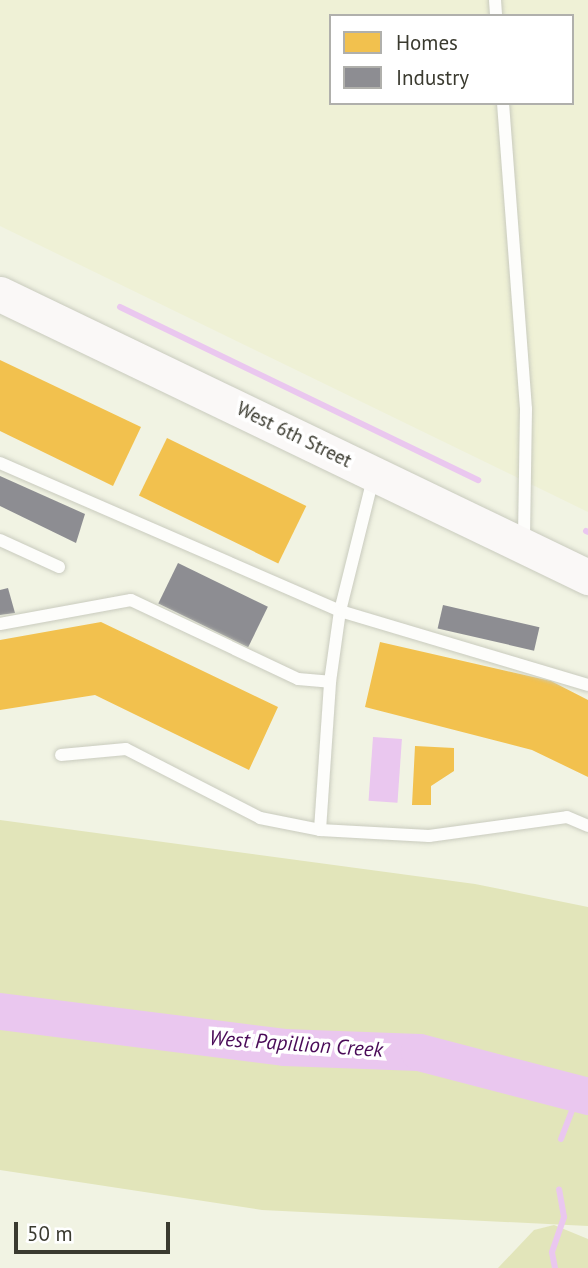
<!DOCTYPE html>
<html>
<head>
<meta charset="utf-8">
<style>
	body { margin:0 }
	#map { position:relative; width:588px; height:1268px; overflow:hidden; background:#f1f3e3; font-family:"PT Sans",sans-serif }
	div>[style] { position:absolute }
	.built>* { inset:0; background:#eff1d6 }
	.green>* { inset:0; background:#e2e5ba }
	.water>* { inset:0; background:#eac7ef; transform-origin:0 0 }
	.homes>* { inset:0; background:#f2c14e; transform-origin:0 0 }
	.industry>* { inset:0; background:#8d8d92; transform-origin:0 0 }
	.stream>* { height:6px; margin:-3px; padding:0 3px; transform-origin:3px; border-radius:3px; background:#eac7ef }
	.river>* { height:37px; margin:-18.5px; padding:0 18.5px; transform-origin:18.5px; border-radius:18.5px; background:#eac7ef }
	.roads { filter:drop-shadow(0 0 2px #c9cbbe) drop-shadow(0 0 2px #c9cbbe) }
	.service>* { height:12px; margin:-6px; padding:0 6px; transform-origin:6px; border-radius:6px; background:#fdfdfb }
	.secondary>* { height:35px; margin:-17.5px; padding:0 17.5px; transform-origin:17.5px; border-radius:17.5px; background:#faf8f7 }
	span { translate:-50% -50%; white-space:nowrap; text-align:center; line-height:1.15; -webkit-text-stroke:7px #fff; paint-order:stroke }
	.street-label { font-size:19px; color:#3a3a2f }
	.water-label { font-size:21px; color:#4a0b58; font-style:italic }
	.legend { position:absolute; left:329px; top:14px; width:245px; height:91px; box-sizing:border-box; background:#fff; border:2px solid #b0b0ac; margin:0; padding:9px 12px; list-style:none; font-size:21px; color:#3a3a2f }
	.legend li { display:flex; align-items:center; gap:14px; height:35px }
	.legend b { width:35px; border:2px solid #b0b0ac }
	.scale { position:absolute; left:14px; top:1222px; width:156px; height:32px; box-sizing:border-box; border:4px solid #3a3a2f; border-top:0; padding-left:9px; font-size:21px; line-height:24px; white-space:nowrap; color:#3a3a2f; -webkit-text-stroke:5px #fff; paint-order:stroke }
</style>
</head>
<body>
<div id="map">
	<div class="built">
		<div style="clip-path:polygon(evenodd,0 0,588px 0,588px 512px,0 226px,0 0,331px 16px,572px 16px,572px 103px,331px 103px,331px 16px)"></div>
	</div>
	<div class="green">
		<div style="clip-path:polygon(0 820px,475px 884px,588px 907px,588px 1226px,262px 1210px,0 1170px)"></div>
		<div style="clip-path:polygon(554px 1225px,588px 1239px,588px 1268px,498px 1268px,534px 1230px)"></div>
	</div>
	<div class="water">
		<div style="left:373px;top:737px;width:29px;height:64px;rotate:4deg"></div>
	</div>
	<div class="homes">
		<div style="clip-path:polygon(0 360px,141px 427px,113px 486px,0 431px)"></div>
		<div style="left:167px;top:438px;width:155px;height:64px;rotate:26deg"></div>
		<div style="clip-path:polygon(101px 622px,278px 707px,249px 770px,95px 695px,0 710px,0 640px)"></div>
		<div style="clip-path:polygon(380px 642px,551px 681px,588px 700px,588px 777px,532px 750px,365px 707px)"></div>
		<div style="clip-path:polygon(415px 746px,454px 748px,454px 771px,431px 786px,431px 805px,412px 805px)"></div>
	</div>
	<div class="industry">
		<div style="clip-path:polygon(0 476px,85px 514px,76px 543px,0 506px)"></div>
		<div style="left:178px;top:563px;width:100px;height:45px;rotate:26deg"></div>
		<div style="clip-path:polygon(8px 588px,15px 613px,0 615px,0 590px)"></div>
		<div style="left:443px;top:605px;width:99px;height:24px;rotate:13deg"></div>
	</div>
	<div class="stream">
		<div style="left:120px;top:307px;width:398px;rotate:25.8deg"></div>
		<div style="left:586px;top:531px;width:2px;rotate:27deg"></div>
		<div style="left:561px;top:1139px;width:47px;rotate:-68.9deg"></div>
		<div style="left:555px;top:1268px;width:16px;rotate:-101deg"></div>
		<div style="left:552px;top:1252px;width:37px;rotate:-71deg"></div>
		<div style="left:564px;top:1217px;width:28px;rotate:-100deg"></div>
	</div>
	<div class="river">
		<div style="left:0;top:1011px;width:286px;rotate:7.2deg"></div>
		<div style="left:284px;top:1047px;width:135px;rotate:2.1deg"></div>
		<div style="left:419px;top:1052px;width:175px;rotate:14.6deg"></div>
	</div>
	<div class="roads">
		<div class="service">
			<div style="left:495px;top:0;width:16px;rotate:86deg"></div>
			<div style="left:503px;top:103px;width:307px;rotate:85.7deg"></div>
			<div style="left:526px;top:409px;width:134px;rotate:90.9deg"></div>
			<div style="left:0;top:463px;width:371px;rotate:23.5deg"></div>
			<div style="left:340px;top:611px;width:140px;rotate:-76deg"></div>
			<div style="left:0;top:540px;width:65px;rotate:24.6deg"></div>
			<div style="left:0;top:624px;width:133px;rotate:-10.4deg"></div>
			<div style="left:131px;top:600px;width:185px;rotate:25.3deg"></div>
			<div style="left:298px;top:679px;width:32px;rotate:5deg"></div>
			<div style="left:330px;top:682px;width:72px;rotate:-82deg"></div>
			<div style="left:340px;top:611px;width:259px;rotate:16.6deg"></div>
			<div style="left:61px;top:755px;width:65px;rotate:-5.3deg"></div>
			<div style="left:126px;top:749px;width:151px;rotate:27.2deg"></div>
			<div style="left:260px;top:818px;width:61px;rotate:11.3deg"></div>
			<div style="left:320px;top:830px;width:148px;rotate:-86.1deg"></div>
			<div style="left:320px;top:830px;width:109px;rotate:3.2deg"></div>
			<div style="left:429px;top:836px;width:139px;rotate:-7.8deg"></div>
			<div style="left:567px;top:817px;width:23px;rotate:23deg"></div>
		</div>
		<div class="secondary">
			<div style="left:0;top:294px;width:653px;rotate:25.7deg"></div>
		</div>
	</div>
	<div class="street-label">
		<span style="left:294px;top:435px;rotate:26deg">West 6th Street</span>
	</div>
	<div class="water-label">
		<span style="left:296px;top:1044px;rotate:4deg">West Papillion Creek</span>
	</div>
	<ul class="legend">
	<li><b style="height:19px;background:#f2c14e"></b>Homes</li>
	<li><b style="height:19px;background:#8d8d92"></b>Industry</li>
	</ul>
	<div class="scale">50 m</div>
</div>
</body>
</html>
